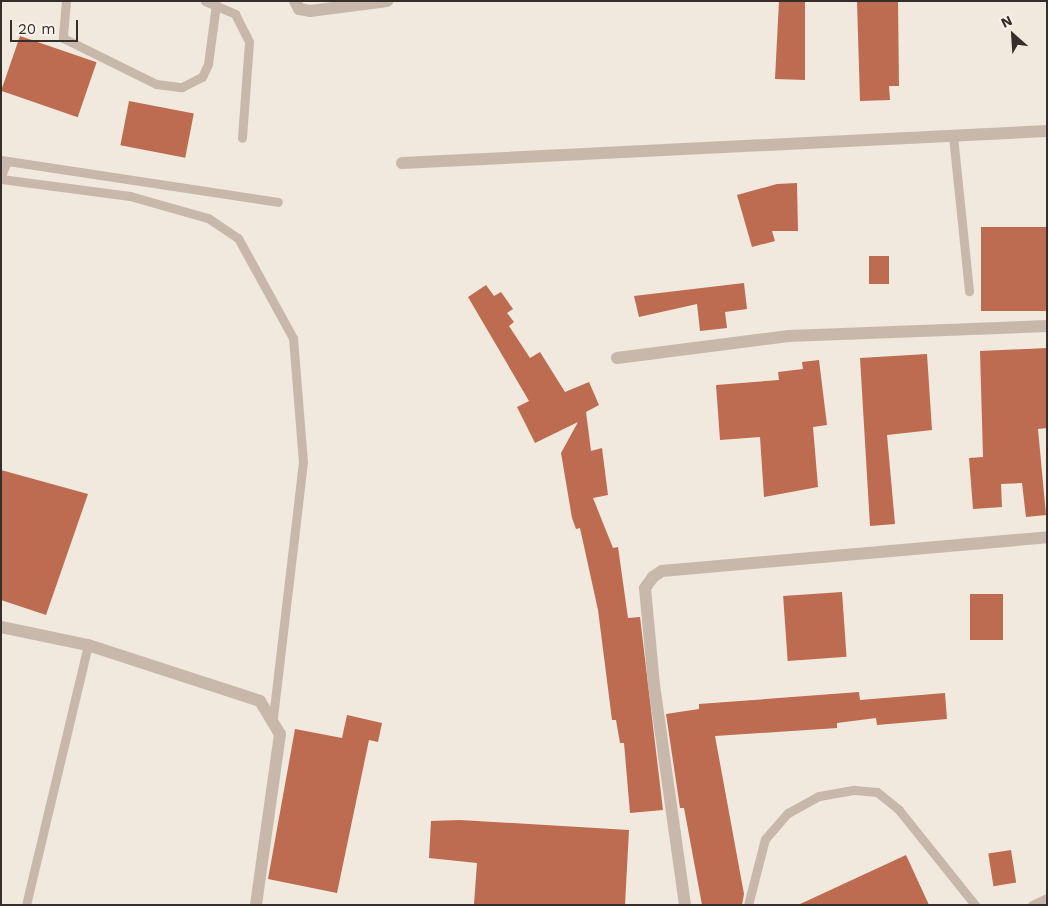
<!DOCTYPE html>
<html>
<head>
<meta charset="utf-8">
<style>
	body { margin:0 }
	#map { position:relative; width:1048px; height:906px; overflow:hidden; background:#f1e8de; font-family:"Work Sans",sans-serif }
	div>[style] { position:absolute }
	.building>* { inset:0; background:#bd6b51; transform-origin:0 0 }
	.lane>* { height:9px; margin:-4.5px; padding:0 4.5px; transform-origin:4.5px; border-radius:4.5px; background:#c8b8ab }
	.street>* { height:12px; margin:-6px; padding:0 6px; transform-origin:6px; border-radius:6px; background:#c8b8ab }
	span { translate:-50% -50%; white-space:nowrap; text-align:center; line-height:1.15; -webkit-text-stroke:4px #f9f2eb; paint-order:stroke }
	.frame { position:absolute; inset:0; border:2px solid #362e2a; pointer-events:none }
	.north { position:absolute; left:988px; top:10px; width:50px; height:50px; -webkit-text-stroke:4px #f9f2eb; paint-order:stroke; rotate:334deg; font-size:14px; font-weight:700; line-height:20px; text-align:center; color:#362e2a }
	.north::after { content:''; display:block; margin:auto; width:18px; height:22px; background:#362e2a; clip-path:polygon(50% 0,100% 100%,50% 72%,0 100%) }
	.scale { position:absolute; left:10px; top:20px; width:68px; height:22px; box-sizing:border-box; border:2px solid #362e2a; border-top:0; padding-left:6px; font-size:15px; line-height:18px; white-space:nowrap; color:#362e2a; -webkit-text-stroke:4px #f9f2eb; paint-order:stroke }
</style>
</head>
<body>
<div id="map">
	<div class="building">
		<div style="clip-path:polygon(779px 1px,805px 1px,805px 80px,775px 79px)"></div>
		<div style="clip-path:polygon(857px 1px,898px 1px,899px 86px,889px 86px,890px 100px,860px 101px)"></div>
		<div style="left:20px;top:36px;width:81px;height:58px;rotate:19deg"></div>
		<div style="left:129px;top:101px;width:66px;height:45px;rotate:11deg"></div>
		<div style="clip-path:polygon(797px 183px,798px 231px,772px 231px,775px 241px,752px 247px,737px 195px,777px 184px)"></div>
		<div style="left:1047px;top:227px;width:84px;height:66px;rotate:90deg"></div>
		<div style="left:869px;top:256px;width:20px;height:28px"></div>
		<div style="clip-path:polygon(744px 283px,747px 309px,725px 312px,727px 328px,700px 331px,697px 304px,639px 317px,634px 296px)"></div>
		<div style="clip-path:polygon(486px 285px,494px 296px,501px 292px,513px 309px,507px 313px,514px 322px,509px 326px,530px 358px,540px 352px,565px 392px,589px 382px,599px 405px,586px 412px,591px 451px,602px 448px,608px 495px,593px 498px,613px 548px,618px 547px,628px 618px,640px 617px,663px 810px,630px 813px,624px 743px,620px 743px,616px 720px,612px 720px,598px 610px,580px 528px,576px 529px,572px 518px,561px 453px,578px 422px,535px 443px,517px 407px,529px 401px,468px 297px)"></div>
		<div style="clip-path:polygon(1047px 348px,1047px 428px,1038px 429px,1046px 515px,1026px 517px,1022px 483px,1001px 484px,1002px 507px,973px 509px,969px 458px,983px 457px,980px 351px)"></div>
		<div style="clip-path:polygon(927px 354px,932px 430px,887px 435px,895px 524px,870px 526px,860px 358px)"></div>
		<div style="clip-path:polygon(819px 360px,827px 425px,813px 427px,818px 487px,764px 497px,760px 437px,720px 440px,716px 385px,779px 380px,778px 372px,803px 369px,802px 362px)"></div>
		<div style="clip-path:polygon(1px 470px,88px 494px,46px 615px,1px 600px)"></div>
		<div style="left:842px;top:592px;width:65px;height:59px;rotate:86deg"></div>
		<div style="left:970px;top:594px;width:33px;height:46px"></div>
		<div style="clip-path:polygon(859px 692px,860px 700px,945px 693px,947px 719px,877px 725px,876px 718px,837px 723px,837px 728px,715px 736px,744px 894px,742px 905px,702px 905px,684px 808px,680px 808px,666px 714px,699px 709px,699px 704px)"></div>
		<div style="clip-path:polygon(347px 715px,382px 723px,378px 742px,369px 740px,337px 893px,268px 879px,295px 729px,342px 738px)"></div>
		<div style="clip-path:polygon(460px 820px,629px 830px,625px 905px,474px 904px,477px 863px,429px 858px,431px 821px)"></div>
		<div style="left:1011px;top:850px;width:33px;height:23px;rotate:81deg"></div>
		<div style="clip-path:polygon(906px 855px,929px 905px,798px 905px)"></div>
	</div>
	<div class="lane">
		<div style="left:66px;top:1px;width:37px;rotate:95deg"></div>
		<div style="left:63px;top:38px;width:104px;rotate:26.3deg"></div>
		<div style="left:156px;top:84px;width:26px;rotate:7deg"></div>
		<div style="left:182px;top:87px;width:22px;rotate:-27deg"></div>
		<div style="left:202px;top:77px;width:14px;rotate:-65deg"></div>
		<div style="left:208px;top:64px;width:61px;rotate:-82.4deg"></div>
		<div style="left:205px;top:1px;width:33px;rotate:23deg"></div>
		<div style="left:235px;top:14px;width:31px;rotate:63deg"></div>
		<div style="left:249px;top:42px;width:96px;rotate:94.2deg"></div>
		<div style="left:953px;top:136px;width:156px;rotate:84.1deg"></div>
		<div style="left:1px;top:160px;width:280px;rotate:8.6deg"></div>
		<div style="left:1px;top:176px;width:16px;rotate:-68deg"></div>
		<div style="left:1px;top:179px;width:130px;rotate:7.5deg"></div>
		<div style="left:130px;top:196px;width:81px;rotate:15.8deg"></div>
		<div style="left:208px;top:218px;width:36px;rotate:34deg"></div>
		<div style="left:238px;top:238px;width:114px;rotate:61.2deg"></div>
		<div style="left:293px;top:338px;width:124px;rotate:85.4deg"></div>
		<div style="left:303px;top:462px;width:257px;rotate:96.7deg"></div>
		<div style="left:26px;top:905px;width:267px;rotate:-76.6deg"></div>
		<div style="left:748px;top:905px;width:68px;rotate:-75.6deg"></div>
		<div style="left:765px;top:839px;width:35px;rotate:-49deg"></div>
		<div style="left:788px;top:813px;width:35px;rotate:-29deg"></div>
		<div style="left:819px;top:796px;width:36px;rotate:-10deg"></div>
		<div style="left:854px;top:790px;width:23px;rotate:5deg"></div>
		<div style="left:877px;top:792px;width:28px;rotate:39deg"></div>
		<div style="left:899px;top:810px;width:122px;rotate:51.3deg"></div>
		<div style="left:1032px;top:905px;width:17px;rotate:-25deg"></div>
	</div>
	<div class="street">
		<div style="left:295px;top:1px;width:9px;rotate:63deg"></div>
		<div style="left:299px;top:9px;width:11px;rotate:10deg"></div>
		<div style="left:310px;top:11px;width:78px;rotate:-7.4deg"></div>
		<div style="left:402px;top:163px;width:646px;rotate:-2.84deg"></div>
		<div style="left:617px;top:358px;width:173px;rotate:-7.3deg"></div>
		<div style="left:789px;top:336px;width:258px;rotate:-2.2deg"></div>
		<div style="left:1px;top:627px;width:89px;rotate:11.7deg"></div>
		<div style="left:88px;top:645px;width:181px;rotate:18deg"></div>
		<div style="left:260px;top:701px;width:39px;rotate:59deg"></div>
		<div style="left:280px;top:734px;width:173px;rotate:98deg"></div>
		<div style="left:685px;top:905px;width:222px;rotate:-98deg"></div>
		<div style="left:654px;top:685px;width:97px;rotate:-95.3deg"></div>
		<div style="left:645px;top:588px;width:14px;rotate:-54deg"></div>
		<div style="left:653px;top:577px;width:11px;rotate:-34deg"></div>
		<div style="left:662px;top:571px;width:386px;rotate:-5deg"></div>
	</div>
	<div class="frame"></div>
	<div class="north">N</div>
	<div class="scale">20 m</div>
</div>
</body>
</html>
